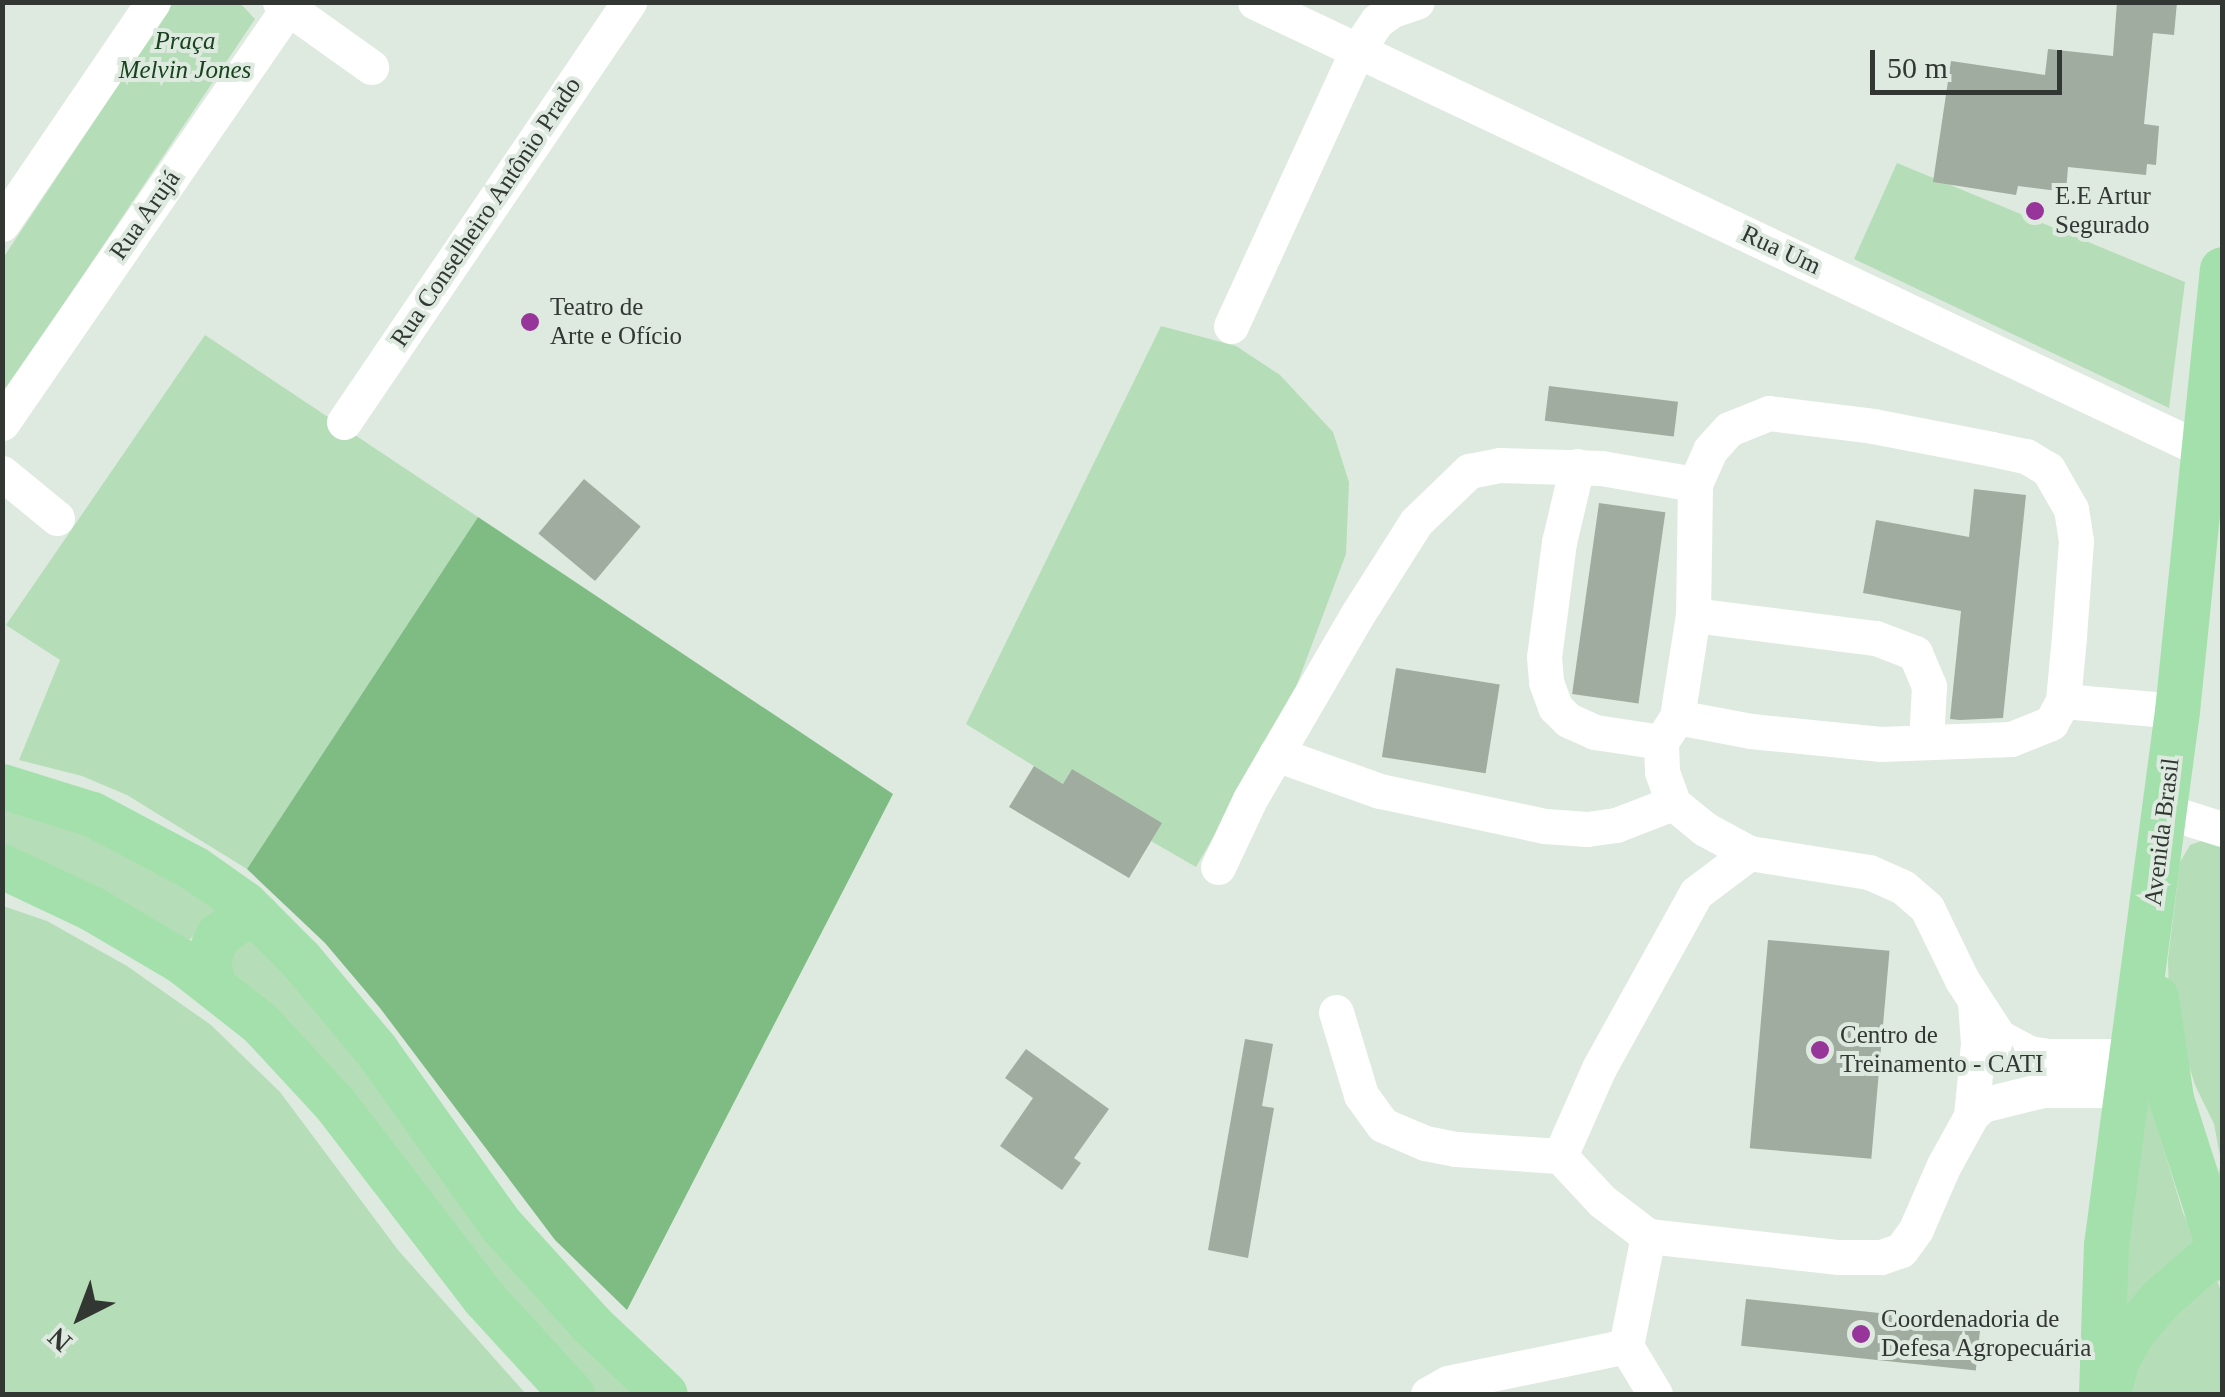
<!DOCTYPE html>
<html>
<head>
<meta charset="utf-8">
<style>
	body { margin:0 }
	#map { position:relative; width:2225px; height:1397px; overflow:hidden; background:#deeadf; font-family:"Times New Roman",serif }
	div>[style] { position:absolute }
	.green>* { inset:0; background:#b5deb8; transform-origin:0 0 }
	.forest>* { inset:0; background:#7ebc84 }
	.building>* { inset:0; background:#a1aca1; transform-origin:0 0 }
	.minor>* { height:35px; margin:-17.5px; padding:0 17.5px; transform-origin:17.5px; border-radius:17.5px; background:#fff }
	.major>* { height:45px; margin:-22.5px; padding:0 22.5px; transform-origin:22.5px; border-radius:22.5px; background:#a3e0ac }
	.dots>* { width:28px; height:28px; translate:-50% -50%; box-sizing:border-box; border:5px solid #deeadf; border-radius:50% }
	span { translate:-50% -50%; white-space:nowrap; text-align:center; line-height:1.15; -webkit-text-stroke:8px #deeadf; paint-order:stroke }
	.park-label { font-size:25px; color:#17431e; font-style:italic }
	.poi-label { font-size:25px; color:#323733 }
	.left { translate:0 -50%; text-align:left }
	.street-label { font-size:25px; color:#323733 }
	.frame { position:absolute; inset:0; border:5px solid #323733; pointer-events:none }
	.north { position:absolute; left:30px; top:1267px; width:100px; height:100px; -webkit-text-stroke:8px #deeadf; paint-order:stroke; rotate:222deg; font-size:28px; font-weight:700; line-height:40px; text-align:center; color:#323733 }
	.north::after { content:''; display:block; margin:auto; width:35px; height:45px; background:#323733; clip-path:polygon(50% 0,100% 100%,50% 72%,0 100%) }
	.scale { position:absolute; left:1870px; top:50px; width:192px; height:45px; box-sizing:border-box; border:5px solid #323733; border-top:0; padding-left:12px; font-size:30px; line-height:35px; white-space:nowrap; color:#323733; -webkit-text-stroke:8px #deeadf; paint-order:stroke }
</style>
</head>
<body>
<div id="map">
	<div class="green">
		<div style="clip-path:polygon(173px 3px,240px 3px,255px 19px,3px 395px,3px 258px)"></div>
		<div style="clip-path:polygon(1897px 163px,2185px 282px,2169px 408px,1854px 259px)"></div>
		<div style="clip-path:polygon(1161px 326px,1236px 346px,1280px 375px,1333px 432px,1349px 482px,1346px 554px,1287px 711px,1196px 867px,1151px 841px,1161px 823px,1072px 769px,1063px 784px,966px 724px)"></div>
		<div style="clip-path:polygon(205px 335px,478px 517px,247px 869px,127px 795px,82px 776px,19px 760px,60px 660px,6px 625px)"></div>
		<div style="clip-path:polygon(3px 801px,84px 832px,213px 904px,221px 914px,189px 940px,3px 854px)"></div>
		<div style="clip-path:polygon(2207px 839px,2222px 844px,2222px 1195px,2217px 1182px,2221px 1161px,2214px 1124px,2195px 1085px,2169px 1001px,2168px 959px,2180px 862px,2190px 845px)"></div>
		<div style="clip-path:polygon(3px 906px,47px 921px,127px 966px,211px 1025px,280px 1092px,398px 1250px,526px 1394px,3px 1394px)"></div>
		<div style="left:251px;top:932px;width:608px;height:45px;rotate:49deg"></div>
		<div style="clip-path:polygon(2143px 1080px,2183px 1213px,2199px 1245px,2121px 1327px)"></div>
		<div style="clip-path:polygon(2214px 1268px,2222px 1296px,2222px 1394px,2123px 1394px,2128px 1370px)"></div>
	</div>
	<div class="forest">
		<div style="clip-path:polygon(478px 517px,893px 794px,627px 1310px,555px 1240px,380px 1008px,325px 943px,247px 869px)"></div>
	</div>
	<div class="building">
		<div style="clip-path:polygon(2117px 2px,2177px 2px,2174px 35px,2153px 33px,2144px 124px,2159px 126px,2156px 165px,2147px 164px,2146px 175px,2068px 167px,2066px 192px,2018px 186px,2016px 195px,1933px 182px,1951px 61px,2045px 75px,2048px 49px,2113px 56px)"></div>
		<div style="left:1549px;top:386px;width:130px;height:35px;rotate:7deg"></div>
		<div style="left:584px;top:479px;width:74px;height:71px;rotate:40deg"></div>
		<div style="clip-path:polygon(1974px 489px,2026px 495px,2003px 718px,1960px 720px,1950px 719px,1961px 611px,1863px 593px,1876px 520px,1969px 537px)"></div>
		<div style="left:1599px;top:503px;width:67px;height:193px;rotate:8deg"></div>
		<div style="left:1396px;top:668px;width:105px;height:90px;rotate:9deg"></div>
		<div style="clip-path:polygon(1034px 766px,1063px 784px,1072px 769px,1162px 823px,1129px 878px,1009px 807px)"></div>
		<div style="left:1768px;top:940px;width:122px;height:209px;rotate:5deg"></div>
		<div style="clip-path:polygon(1245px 1039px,1273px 1044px,1262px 1106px,1274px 1108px,1248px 1258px,1208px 1250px)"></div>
		<div style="clip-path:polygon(1026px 1049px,1109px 1109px,1074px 1158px,1081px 1163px,1062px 1190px,1000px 1146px,1033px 1098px,1005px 1078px)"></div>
		<div style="left:1746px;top:1299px;width:236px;height:47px;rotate:6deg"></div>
	</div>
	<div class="minor">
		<div style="left:280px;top:2px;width:112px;rotate:35.5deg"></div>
		<div style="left:1255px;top:2px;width:1051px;rotate:25.3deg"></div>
		<div style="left:2px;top:224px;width:268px;rotate:-55.8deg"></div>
		<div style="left:1231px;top:326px;width:305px;rotate:-65.4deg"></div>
		<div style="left:1358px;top:49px;width:34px;rotate:-56deg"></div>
		<div style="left:1377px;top:21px;width:19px;rotate:-36deg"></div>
		<div style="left:1392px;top:10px;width:26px;rotate:-18deg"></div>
		<div style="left:344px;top:422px;width:508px;rotate:-55.84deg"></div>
		<div style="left:2px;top:423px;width:504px;rotate:-55.43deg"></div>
		<div style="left:1577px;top:466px;width:78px;rotate:103.3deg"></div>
		<div style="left:1559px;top:542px;width:116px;rotate:97.4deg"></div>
		<div style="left:1544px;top:657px;width:25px;rotate:85deg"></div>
		<div style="left:1546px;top:682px;width:27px;rotate:70deg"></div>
		<div style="left:1555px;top:707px;width:18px;rotate:45deg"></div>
		<div style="left:1568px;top:720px;width:30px;rotate:24deg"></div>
		<div style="left:1595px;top:732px;width:67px;rotate:8.6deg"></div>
		<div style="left:2px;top:473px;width:71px;rotate:39.3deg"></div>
		<div style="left:1693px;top:615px;width:131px;rotate:-89.1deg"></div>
		<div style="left:2063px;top:701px;width:114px;rotate:5deg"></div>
		<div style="left:1677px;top:717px;width:103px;rotate:-81.1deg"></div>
		<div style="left:1693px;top:615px;width:184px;rotate:7.2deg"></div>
		<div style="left:1876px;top:638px;width:42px;rotate:21deg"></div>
		<div style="left:1915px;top:653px;width:36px;rotate:67deg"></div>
		<div style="left:1929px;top:686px;width:55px;rotate:93.1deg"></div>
		<div style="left:1276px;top:754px;width:110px;rotate:19.6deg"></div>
		<div style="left:1380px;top:791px;width:169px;rotate:12deg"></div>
		<div style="left:1545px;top:826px;width:42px;rotate:4.1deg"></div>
		<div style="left:1587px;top:829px;width:29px;rotate:-8deg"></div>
		<div style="left:1616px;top:825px;width:61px;rotate:-21.1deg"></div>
		<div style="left:2165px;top:811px;width:60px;rotate:17.5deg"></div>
		<div style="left:1749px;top:853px;width:66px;rotate:143deg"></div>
		<div style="left:1696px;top:893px;width:200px;rotate:119deg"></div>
		<div style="left:1599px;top:1068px;width:96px;rotate:113.9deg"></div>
		<div style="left:1560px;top:1156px;width:62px;rotate:47deg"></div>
		<div style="left:1602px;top:1201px;width:58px;rotate:37.3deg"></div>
		<div style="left:1648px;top:1236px;width:192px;rotate:6.3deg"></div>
		<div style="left:1839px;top:1257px;width:42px"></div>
		<div style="left:1881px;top:1257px;width:21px;rotate:-19deg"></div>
		<div style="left:1901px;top:1250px;width:26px;rotate:-54deg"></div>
		<div style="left:1916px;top:1229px;width:70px;rotate:-66.4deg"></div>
		<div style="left:1944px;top:1165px;width:56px;rotate:-61.1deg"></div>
		<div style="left:1971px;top:1116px;width:16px;rotate:-45deg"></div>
		<div style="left:1982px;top:1105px;width:63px;rotate:-13.8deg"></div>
		<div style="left:2043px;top:1090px;width:83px"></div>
		<div style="left:1218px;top:867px;width:75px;rotate:-64.8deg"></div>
		<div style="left:1250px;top:799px;width:213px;rotate:-59.8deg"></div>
		<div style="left:1357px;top:615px;width:110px;rotate:-57.6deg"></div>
		<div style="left:1416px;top:522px;width:74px;rotate:-43.9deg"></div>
		<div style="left:1469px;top:471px;width:31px;rotate:-11deg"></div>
		<div style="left:1499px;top:465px;width:102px;rotate:1.7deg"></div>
		<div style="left:1601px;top:468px;width:95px;rotate:9.7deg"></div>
		<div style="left:1695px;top:484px;width:37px;rotate:-66deg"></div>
		<div style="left:1710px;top:450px;width:28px;rotate:-48deg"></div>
		<div style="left:1729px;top:429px;width:43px;rotate:-21.8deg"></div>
		<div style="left:1769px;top:413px;width:105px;rotate:7.1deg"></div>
		<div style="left:1873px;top:426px;width:121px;rotate:10.9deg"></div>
		<div style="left:1992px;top:449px;width:35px;rotate:12deg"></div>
		<div style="left:2026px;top:456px;width:26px;rotate:31deg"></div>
		<div style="left:2048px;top:469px;width:46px;rotate:60.1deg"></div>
		<div style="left:2071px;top:509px;width:32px;rotate:81deg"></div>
		<div style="left:2076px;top:541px;width:96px;rotate:94.2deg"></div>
		<div style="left:2069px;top:637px;width:64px;rotate:95.4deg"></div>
		<div style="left:2063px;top:701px;width:25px;rotate:119deg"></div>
		<div style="left:2051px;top:723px;width:43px;rotate:158.2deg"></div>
		<div style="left:2011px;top:739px;width:130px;rotate:177.8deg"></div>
		<div style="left:1881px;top:744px;width:131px;rotate:-174.3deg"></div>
		<div style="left:1751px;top:731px;width:75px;rotate:-169.3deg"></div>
		<div style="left:1677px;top:717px;width:30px;rotate:123deg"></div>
		<div style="left:1661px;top:742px;width:30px;rotate:88deg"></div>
		<div style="left:1662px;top:772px;width:33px;rotate:70deg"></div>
		<div style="left:1673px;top:803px;width:41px;rotate:39.1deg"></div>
		<div style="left:1705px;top:829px;width:50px;rotate:28.6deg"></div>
		<div style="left:1749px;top:853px;width:121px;rotate:9deg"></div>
		<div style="left:1869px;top:872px;width:37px;rotate:24deg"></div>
		<div style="left:1903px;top:887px;width:32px;rotate:41deg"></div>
		<div style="left:1927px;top:908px;width:80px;rotate:64.1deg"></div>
		<div style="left:1962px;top:980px;width:68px;rotate:57deg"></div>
		<div style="left:1999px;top:1037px;width:34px;rotate:28deg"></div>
		<div style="left:2029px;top:1053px;width:18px;rotate:9deg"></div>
		<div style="left:2047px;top:1056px;width:84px"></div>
		<div style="left:1336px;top:1012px;width:87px;rotate:73.2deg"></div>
		<div style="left:1361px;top:1095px;width:37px;rotate:54deg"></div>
		<div style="left:1383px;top:1125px;width:46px;rotate:23.2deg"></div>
		<div style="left:1425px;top:1143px;width:32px;rotate:11deg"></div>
		<div style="left:1456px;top:1149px;width:104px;rotate:3.9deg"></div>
		<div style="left:1971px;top:1116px;width:73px;rotate:-84.5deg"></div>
		<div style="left:1978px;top:1043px;width:41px;rotate:-94.2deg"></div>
		<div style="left:1648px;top:1236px;width:112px;rotate:101.3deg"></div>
		<div style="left:1626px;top:1346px;width:56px;rotate:58.9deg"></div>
		<div style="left:1428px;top:1394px;width:23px;rotate:-29deg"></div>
		<div style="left:1448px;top:1383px;width:182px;rotate:-11.7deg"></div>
	</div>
	<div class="major">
		<div style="left:2px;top:786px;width:94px;rotate:17.3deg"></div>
		<div style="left:92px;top:814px;width:115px;rotate:27.9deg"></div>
		<div style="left:194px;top:868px;width:62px;rotate:35.2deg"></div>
		<div style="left:245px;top:904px;width:78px;rotate:45deg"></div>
		<div style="left:300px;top:959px;width:119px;rotate:50.1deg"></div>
		<div style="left:376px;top:1050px;width:215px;rotate:54.5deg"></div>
		<div style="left:501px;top:1225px;width:135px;rotate:47.7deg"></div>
		<div style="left:592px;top:1325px;width:100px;rotate:43.4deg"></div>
		<div style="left:2px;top:866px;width:98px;rotate:25.3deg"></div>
		<div style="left:91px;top:908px;width:104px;rotate:30.5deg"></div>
		<div style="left:181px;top:961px;width:100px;rotate:38.1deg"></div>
		<div style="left:260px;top:1023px;width:110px;rotate:47.2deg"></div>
		<div style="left:335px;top:1104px;width:245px;rotate:52.5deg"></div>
		<div style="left:484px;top:1298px;width:130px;rotate:47.5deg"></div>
		<div style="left:212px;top:983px;width:26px;rotate:-99deg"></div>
		<div style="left:208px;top:957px;width:24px;rotate:-66deg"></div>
		<div style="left:218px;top:935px;width:24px;rotate:-36deg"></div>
		<div style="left:237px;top:921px;width:21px;rotate:-14deg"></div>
		<div style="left:2156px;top:997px;width:103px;rotate:81.6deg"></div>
		<div style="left:2171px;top:1099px;width:167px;rotate:72.2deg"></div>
		<div style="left:2110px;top:1385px;width:27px;rotate:-75deg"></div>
		<div style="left:2117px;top:1359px;width:34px;rotate:-60deg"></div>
		<div style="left:2134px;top:1330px;width:40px;rotate:-50deg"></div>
		<div style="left:2160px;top:1299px;width:82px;rotate:-41.1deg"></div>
		<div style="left:2101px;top:1394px;width:149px;rotate:-88.1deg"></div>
		<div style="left:2106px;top:1245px;width:539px;rotate:-82.43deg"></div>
		<div style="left:2177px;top:711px;width:444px;rotate:-84.2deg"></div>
	</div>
	<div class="dots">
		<div style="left:2035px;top:211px;background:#98359b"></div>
		<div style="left:530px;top:322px;background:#98359b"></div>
		<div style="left:1820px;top:1050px;background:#98359b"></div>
		<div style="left:1861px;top:1334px;background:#98359b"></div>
	</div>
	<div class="park-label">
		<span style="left:185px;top:56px">Praça<br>Melvin Jones</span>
	</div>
	<div class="poi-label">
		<span class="left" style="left:2055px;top:211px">E.E Artur<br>Segurado</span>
		<span class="left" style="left:550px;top:322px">Teatro de<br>Arte e Ofício</span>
		<span class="left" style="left:1840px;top:1050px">Centro de<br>Treinamento - CATI</span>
		<span class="left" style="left:1881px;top:1334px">Coordenadoria de<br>Defesa Agropecuária</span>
	</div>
	<div class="street-label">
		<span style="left:486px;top:212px;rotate:-56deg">Rua Conselheiro Antônio Prado</span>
		<span style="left:145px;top:215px;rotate:-55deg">Rua Arujá</span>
		<span style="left:1781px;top:250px;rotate:25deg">Rua Um</span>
		<span style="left:2162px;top:832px;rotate:-83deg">Avenida Brasil</span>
	</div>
	<div class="frame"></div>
	<div class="north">N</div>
	<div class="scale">50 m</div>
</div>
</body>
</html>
